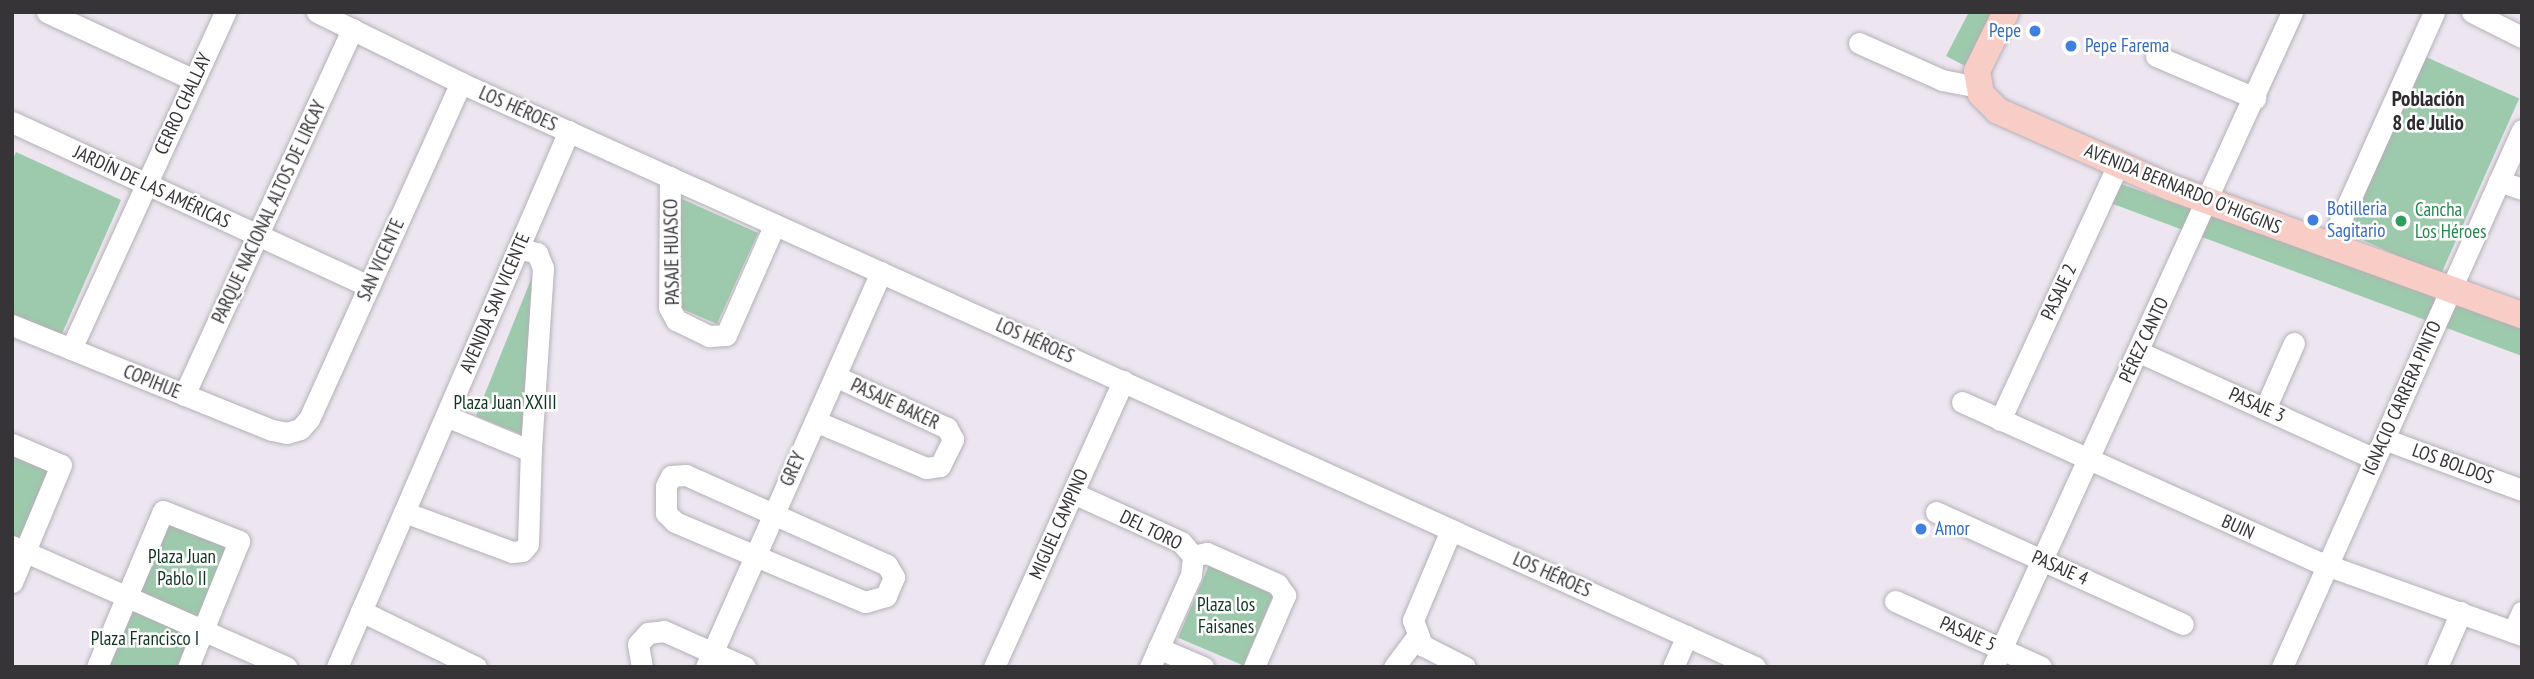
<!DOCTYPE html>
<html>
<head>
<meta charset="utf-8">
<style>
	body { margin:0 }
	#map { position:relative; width:2534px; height:679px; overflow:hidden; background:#ede6f0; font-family:"PT Sans Narrow",sans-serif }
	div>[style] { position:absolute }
	.green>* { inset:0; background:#9dcaac; transform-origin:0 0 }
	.roads { filter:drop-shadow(0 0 2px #b5afb8) drop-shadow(0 0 2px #b5afb8) }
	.minor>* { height:21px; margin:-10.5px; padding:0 10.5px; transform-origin:10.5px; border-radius:10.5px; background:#fff }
	.major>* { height:26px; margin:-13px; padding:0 13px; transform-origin:13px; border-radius:13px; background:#f7cdc6 }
	.dots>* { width:19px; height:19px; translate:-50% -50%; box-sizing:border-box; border:4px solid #fff; border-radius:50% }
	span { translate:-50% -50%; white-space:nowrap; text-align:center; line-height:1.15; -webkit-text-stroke:5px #fff; paint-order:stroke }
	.shop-label { font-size:19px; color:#366cbe }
	.right { translate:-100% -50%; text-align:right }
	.left { translate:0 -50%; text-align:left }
	.street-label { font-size:19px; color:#373438 }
	.leisure-label { font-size:19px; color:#27864d }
	.park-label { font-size:19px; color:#0d361f }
	.neighbourhood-label { font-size:21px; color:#2f2a31; font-weight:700 }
	.frame { position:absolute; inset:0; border:14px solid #373438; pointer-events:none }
</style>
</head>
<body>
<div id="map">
	<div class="green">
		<div style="clip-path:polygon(1969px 12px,1998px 12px,1969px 68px,1946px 56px)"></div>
		<div style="left:2426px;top:57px;width:102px;height:193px;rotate:24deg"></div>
		<div style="clip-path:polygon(16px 152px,121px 200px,61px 336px,12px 316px,12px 161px)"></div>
		<div style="clip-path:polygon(2113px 181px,2522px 328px,2522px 356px,2105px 201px)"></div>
		<div style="clip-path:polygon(680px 198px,758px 233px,717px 324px,680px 308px)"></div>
		<div style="clip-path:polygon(532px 277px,525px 436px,476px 416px)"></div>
		<div style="clip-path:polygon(12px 453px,50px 468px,19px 542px,12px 539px)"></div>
		<div style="left:161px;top:517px;width:76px;height:83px;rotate:22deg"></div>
		<div style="left:1209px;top:565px;width:71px;height:79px;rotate:23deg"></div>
		<div style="clip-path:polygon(129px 603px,195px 631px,181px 667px,103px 667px)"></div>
	</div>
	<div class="roads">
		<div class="minor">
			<div style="left:47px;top:12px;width:162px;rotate:24.8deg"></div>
			<div style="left:317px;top:12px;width:161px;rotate:26.2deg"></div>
			<div style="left:461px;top:83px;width:1420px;rotate:24.29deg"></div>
			<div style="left:2472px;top:12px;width:56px;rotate:26.6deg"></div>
			<div style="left:1859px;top:43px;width:91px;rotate:24deg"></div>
			<div style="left:1942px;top:80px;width:37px;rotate:11deg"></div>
			<div style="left:2156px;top:56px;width:108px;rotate:23deg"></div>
			<div style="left:12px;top:122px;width:393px;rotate:24.7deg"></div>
			<div style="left:670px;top:177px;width:130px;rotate:90.4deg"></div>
			<div style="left:669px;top:307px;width:15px;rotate:62deg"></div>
			<div style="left:676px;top:320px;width:37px;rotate:26deg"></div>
			<div style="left:709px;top:336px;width:17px;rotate:-3deg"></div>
			<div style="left:726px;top:335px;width:121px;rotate:-66.2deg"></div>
			<div style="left:2499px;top:181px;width:24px;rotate:19deg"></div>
			<div style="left:2329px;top:246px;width:256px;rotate:-65.8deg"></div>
			<div style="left:519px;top:248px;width:19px;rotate:16deg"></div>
			<div style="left:537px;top:253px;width:16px;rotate:68deg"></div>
			<div style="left:543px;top:268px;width:183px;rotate:93.8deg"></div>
			<div style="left:12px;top:325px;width:280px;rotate:22deg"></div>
			<div style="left:272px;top:430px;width:15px;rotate:11deg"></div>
			<div style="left:287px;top:433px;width:14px;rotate:-17deg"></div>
			<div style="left:300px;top:429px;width:13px;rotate:-48deg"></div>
			<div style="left:309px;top:419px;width:369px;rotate:-65.7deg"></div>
			<div style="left:71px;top:349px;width:371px;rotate:-65.4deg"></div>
			<div style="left:2139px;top:352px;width:259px;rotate:24.4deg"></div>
			<div style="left:184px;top:395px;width:403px;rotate:-65.3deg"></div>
			<div style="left:1962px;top:402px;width:390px;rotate:24.2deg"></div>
			<div style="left:2318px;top:562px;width:217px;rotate:19.7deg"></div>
			<div style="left:2265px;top:409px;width:72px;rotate:-66.3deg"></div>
			<div style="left:2000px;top:420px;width:281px;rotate:-65.2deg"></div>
			<div style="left:815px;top:421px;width:121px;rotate:22.9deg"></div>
			<div style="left:926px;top:468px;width:14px;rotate:-8deg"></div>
			<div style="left:940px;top:466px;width:30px;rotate:-64deg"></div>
			<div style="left:953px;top:439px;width:13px;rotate:-119deg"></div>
			<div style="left:947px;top:428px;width:123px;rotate:-155.1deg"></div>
			<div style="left:2384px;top:439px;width:147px;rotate:20.3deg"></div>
			<div style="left:12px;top:444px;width:53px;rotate:23.2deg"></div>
			<div style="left:61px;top:465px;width:127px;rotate:112.7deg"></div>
			<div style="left:686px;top:475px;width:220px;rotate:24.1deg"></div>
			<div style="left:887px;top:565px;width:14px;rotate:60deg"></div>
			<div style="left:894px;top:577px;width:21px;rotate:113deg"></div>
			<div style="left:886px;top:596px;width:22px;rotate:164deg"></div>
			<div style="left:865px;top:602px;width:206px;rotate:-157.2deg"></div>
			<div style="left:675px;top:522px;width:13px;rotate:-135deg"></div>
			<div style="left:666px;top:513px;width:27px;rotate:-90deg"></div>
			<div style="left:666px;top:486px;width:11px;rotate:-63deg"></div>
			<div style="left:671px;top:476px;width:15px;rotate:-4deg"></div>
			<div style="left:1073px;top:493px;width:119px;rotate:24.4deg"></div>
			<div style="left:1181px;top:542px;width:18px;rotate:49deg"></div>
			<div style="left:1193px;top:556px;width:19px;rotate:96deg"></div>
			<div style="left:1191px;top:575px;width:101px;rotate:114deg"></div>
			<div style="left:404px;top:512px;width:115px;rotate:20.3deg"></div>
			<div style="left:512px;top:552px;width:10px;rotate:-6deg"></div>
			<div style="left:522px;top:551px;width:9px;rotate:-49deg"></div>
			<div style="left:528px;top:544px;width:93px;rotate:-88.2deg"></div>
			<div style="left:531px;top:451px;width:92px;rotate:-157.6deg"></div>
			<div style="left:1936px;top:512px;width:271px;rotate:24.4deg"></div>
			<div style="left:1451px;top:530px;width:98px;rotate:112.9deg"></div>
			<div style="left:1413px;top:620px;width:27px;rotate:70deg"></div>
			<div style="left:1422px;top:645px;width:48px;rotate:27.1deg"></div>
			<div style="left:12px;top:546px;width:300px;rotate:23.8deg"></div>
			<div style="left:1193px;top:556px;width:14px;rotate:-12deg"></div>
			<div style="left:1207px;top:553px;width:77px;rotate:23.9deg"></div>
			<div style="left:1277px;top:584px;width:14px;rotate:54deg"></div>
			<div style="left:1285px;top:595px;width:78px;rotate:113.3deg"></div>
			<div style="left:1895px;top:601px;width:160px;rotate:24.3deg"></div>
			<div style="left:361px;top:611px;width:128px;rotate:26deg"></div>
			<div style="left:2513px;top:632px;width:22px;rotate:-66deg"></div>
			<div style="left:1158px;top:648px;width:49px;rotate:22.9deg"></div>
			<div style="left:97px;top:667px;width:169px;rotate:-67.1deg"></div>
			<div style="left:163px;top:511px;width:82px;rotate:21.5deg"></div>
			<div style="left:239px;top:541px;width:136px;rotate:112deg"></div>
			<div style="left:337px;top:667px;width:584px;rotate:-66.6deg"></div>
			<div style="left:642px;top:667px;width:23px;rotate:-100deg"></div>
			<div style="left:638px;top:644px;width:15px;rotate:-48deg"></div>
			<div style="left:648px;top:633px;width:16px;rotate:-7deg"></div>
			<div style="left:664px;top:631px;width:89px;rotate:24deg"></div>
			<div style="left:706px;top:667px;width:432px;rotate:-66.1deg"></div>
			<div style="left:994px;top:667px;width:314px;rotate:-65.7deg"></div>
			<div style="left:1394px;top:667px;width:38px;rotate:-53deg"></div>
			<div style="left:1673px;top:667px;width:34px;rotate:-66deg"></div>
			<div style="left:1993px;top:667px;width:720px;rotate:-65.46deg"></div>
			<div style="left:2282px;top:667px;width:588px;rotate:-65.92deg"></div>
			<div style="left:2437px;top:667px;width:60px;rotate:-66.4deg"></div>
		</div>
		<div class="major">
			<div style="left:2006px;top:12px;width:66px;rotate:116.2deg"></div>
			<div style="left:1977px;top:71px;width:23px;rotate:80deg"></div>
			<div style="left:1981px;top:94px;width:24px;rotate:45deg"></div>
			<div style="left:1998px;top:111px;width:185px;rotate:23.9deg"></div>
			<div style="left:2167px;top:186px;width:378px;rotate:20deg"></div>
		</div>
	</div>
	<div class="dots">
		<div style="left:2035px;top:31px;background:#3f7fe0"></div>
		<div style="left:2071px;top:46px;background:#3f7fe0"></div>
		<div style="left:2313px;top:220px;background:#3f7fe0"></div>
		<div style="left:2401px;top:221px;background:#2e9e5b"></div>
		<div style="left:1921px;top:529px;background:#3f7fe0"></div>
	</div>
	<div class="shop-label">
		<span class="right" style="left:2021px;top:31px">Pepe</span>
		<span class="left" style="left:2085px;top:46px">Pepe Farema</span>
		<span class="left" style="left:2327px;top:220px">Botilleria<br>Sagitario</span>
		<span class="left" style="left:1935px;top:529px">Amor</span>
	</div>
	<div class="street-label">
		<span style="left:183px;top:104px;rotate:-65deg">CERRO CHALLAY</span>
		<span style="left:518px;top:109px;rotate:24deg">LOS HÉROES</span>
		<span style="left:152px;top:187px;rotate:25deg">JARDÍN DE LAS AMÉRICAS</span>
		<span style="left:2183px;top:189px;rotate:22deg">AVENIDA BERNARDO O'HIGGINS</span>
		<span style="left:269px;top:212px;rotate:-65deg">PARQUE NACIONAL ALTOS DE LIRCAY</span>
		<span style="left:672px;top:252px;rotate:-91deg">PASAJE HUASCO</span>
		<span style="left:381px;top:260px;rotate:-66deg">SAN VICENTE</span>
		<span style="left:2059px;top:292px;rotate:-65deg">PASAJE 2</span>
		<span style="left:495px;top:303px;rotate:-67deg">AVENIDA SAN VICENTE</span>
		<span style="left:2144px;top:340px;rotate:-65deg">PÉREZ CANTO</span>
		<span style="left:1035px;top:341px;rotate:24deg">LOS HÉROES</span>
		<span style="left:152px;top:382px;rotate:22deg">COPIHUE</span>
		<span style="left:2402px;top:398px;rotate:-66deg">IGNACIO CARRERA PINTO</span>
		<span style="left:895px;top:404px;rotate:25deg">PASAJE BAKER</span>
		<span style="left:2257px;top:405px;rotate:24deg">PASAJE 3</span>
		<span style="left:2453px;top:464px;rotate:20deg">LOS BOLDOS</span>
		<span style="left:793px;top:469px;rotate:-66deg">GREY</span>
		<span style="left:1059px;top:524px;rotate:-66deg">MIGUEL CAMPINO</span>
		<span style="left:2238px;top:527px;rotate:24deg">BUIN</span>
		<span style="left:1151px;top:530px;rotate:26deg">DEL TORO</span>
		<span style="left:2060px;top:568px;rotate:24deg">PASAJE 4</span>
		<span style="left:1552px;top:575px;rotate:24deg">LOS HÉROES</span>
		<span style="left:1968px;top:634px;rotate:24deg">PASAJE 5</span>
	</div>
	<div class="leisure-label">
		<span class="left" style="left:2415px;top:221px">Cancha<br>Los Héroes</span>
	</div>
	<div class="park-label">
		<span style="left:505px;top:403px">Plaza Juan XXIII</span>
		<span style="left:182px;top:568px">Plaza Juan<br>Pablo II</span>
		<span style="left:1226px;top:616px">Plaza los<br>Faisanes</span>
		<span style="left:145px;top:639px">Plaza Francisco I</span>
	</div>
	<div class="neighbourhood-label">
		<span style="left:2428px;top:111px">Población<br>8 de Julio</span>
	</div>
	<div class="frame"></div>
</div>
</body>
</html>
